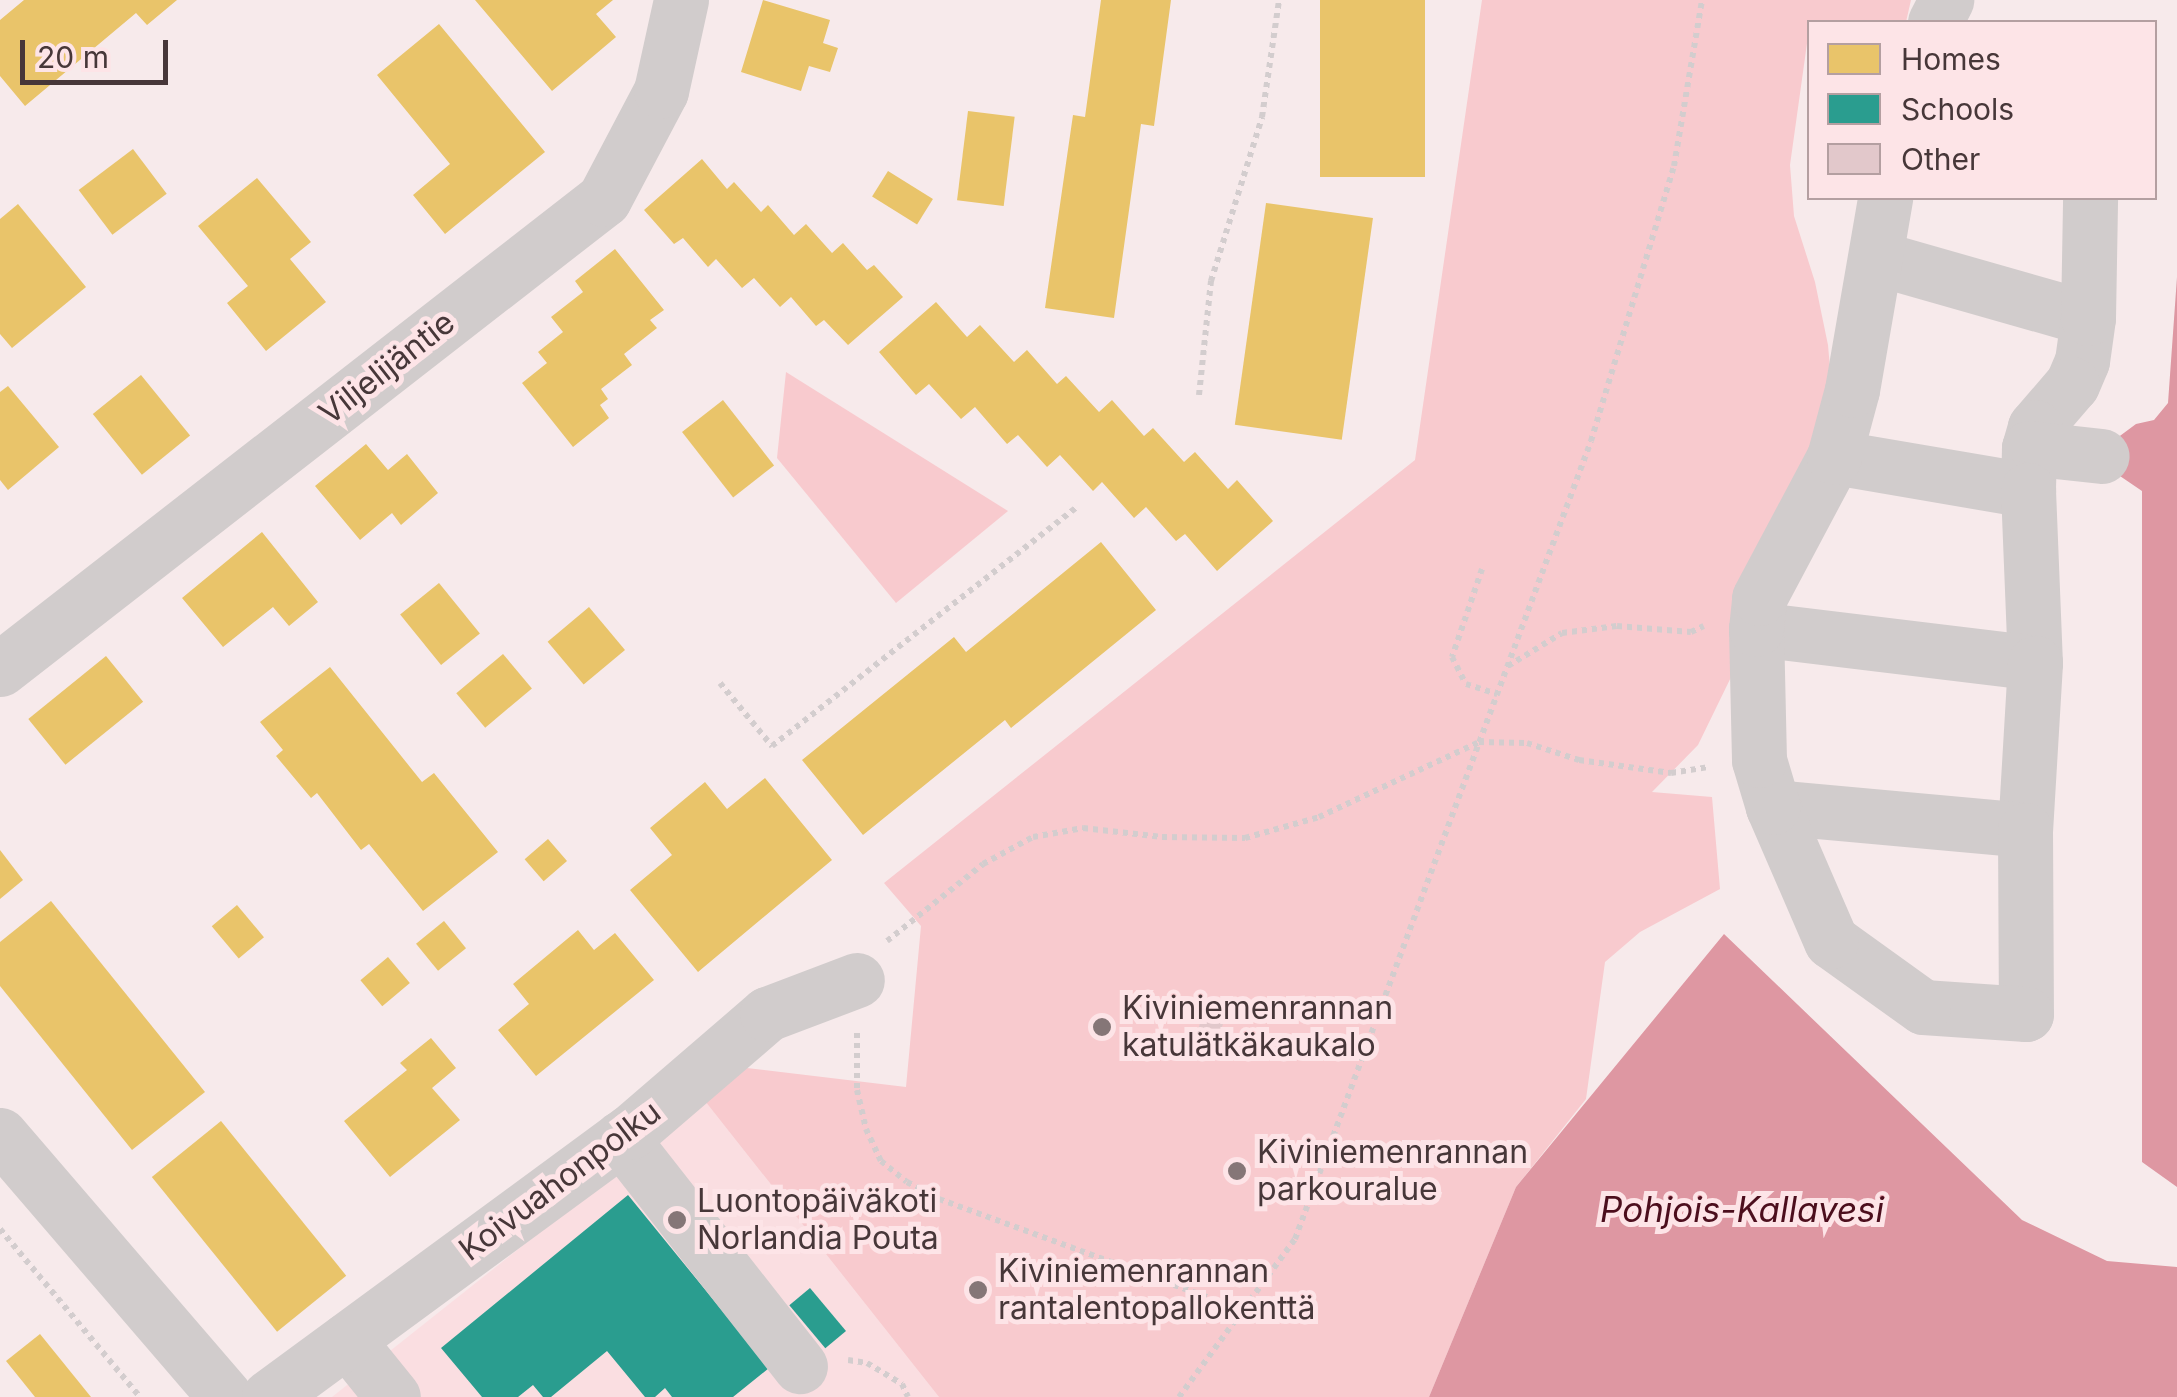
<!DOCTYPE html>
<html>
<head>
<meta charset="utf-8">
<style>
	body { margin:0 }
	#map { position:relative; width:2177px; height:1397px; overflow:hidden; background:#f7eaeb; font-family:Inter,sans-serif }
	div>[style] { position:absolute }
	.built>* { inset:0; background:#fadee1 }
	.green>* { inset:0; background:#f8cace }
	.water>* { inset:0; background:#de97a2 }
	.homes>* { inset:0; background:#e9c46a; transform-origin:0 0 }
	.schools>* { inset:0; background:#2a9d8f; transform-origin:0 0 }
	.building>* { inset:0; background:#e2c8cb; transform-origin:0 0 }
	.path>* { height:6px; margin-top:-3px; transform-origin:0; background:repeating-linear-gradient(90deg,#d3cdce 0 5px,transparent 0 10px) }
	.minor>* { height:55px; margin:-27.5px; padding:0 27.5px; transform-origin:27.5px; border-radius:27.5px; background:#d1cccc }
	.dots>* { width:28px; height:28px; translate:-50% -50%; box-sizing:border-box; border:5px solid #fde4e7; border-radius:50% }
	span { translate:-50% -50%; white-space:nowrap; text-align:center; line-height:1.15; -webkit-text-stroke:10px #fde4e7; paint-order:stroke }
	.street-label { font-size:32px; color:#473739 }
	.poi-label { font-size:32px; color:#473739 }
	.left { translate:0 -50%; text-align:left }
	.water-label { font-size:35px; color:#4c0e1d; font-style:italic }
	.legend { position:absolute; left:1807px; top:20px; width:350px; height:180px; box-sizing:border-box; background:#fde4e7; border:2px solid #b49fa1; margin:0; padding:12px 18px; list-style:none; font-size:30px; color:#473739 }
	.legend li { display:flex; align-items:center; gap:20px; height:50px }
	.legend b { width:50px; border:2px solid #b49fa1 }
	.scale { position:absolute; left:20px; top:40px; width:148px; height:45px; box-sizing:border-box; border:5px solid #473739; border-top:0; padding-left:12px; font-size:30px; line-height:35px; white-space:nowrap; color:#473739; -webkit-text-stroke:8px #fde4e7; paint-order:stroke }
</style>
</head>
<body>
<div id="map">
	<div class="built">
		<div style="clip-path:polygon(705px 1101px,939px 1397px,332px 1397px)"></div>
	</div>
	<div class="green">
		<div style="clip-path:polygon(1482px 0,1911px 0,1906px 22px,1810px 22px,1790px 165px,1794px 216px,1815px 282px,1828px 345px,1833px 402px,1771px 595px,1698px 745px,1652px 792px,1712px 797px,1720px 889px,1640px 932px,1605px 962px,1586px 1099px,1516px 1187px,1429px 1397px,939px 1397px,705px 1101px,747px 1068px,906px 1087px,921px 926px,884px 883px,1415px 460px)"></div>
		<div style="clip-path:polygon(786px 372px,1008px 511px,896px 603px,777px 458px)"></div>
	</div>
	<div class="water">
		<div style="clip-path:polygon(2177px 277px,2177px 1187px,2142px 1162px,2142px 491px,2117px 474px,2105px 447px,2136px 424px,2154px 420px,2168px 403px)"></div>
		<div style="clip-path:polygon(1724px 934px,2022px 1220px,2107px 1261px,2177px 1267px,2177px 1397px,1429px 1397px,1516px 1187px)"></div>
	</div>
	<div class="homes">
		<div style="clip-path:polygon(24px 0,177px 0,147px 25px,136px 13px,25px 106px,0 76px,0 20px)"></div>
		<div style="clip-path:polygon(475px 0,613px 0,596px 14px,616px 37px,552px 91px)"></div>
		<div style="clip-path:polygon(763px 0,830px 20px,823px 43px,838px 48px,830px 72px,809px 66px,801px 91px,741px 72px)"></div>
		<div style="clip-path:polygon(1101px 0,1171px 0,1154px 126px,1141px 124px,1114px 318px,1045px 308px,1073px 115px,1085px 117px)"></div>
		<div style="left:1320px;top:0;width:105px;height:177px"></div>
		<div style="clip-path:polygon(439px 24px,545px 152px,445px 234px,413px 195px,450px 164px,377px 75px)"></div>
		<div style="left:968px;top:111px;width:47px;height:90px;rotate:7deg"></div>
		<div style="left:133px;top:149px;width:56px;height:68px;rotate:53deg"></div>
		<div style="clip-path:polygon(702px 159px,727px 189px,734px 182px,761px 212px,768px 205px,794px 235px,806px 224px,832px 253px,843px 243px,867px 270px,874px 265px,903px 297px,848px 345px,824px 320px,816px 326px,791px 297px,780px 307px,754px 278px,742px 288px,716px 259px,708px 267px,683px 238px,674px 244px,644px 210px)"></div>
		<div style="left:888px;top:171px;width:53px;height:30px;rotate:32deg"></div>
		<div style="clip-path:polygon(257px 178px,311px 242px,290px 259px,326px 302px,266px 351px,227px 303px,248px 286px,198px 226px)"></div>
		<div style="left:1266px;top:203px;width:108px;height:224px;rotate:8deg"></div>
		<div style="clip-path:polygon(18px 204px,86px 287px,12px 348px,0 334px,0 219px)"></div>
		<div style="clip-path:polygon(615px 249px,664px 310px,650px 320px,657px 328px,624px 354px,632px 365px,601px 389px,608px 399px,600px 405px,609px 418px,573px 447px,522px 383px,547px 363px,538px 352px,563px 332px,551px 317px,583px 292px,575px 281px)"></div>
		<div style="clip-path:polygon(936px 302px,967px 337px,980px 325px,1014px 362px,1027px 350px,1057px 384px,1066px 376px,1099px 412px,1112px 400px,1144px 436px,1153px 428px,1184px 462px,1195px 452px,1228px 489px,1237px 480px,1273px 521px,1217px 571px,1185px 534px,1176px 541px,1146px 507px,1134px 518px,1102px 482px,1093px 491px,1060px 455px,1047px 467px,1018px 435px,1007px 444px,975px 407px,961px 419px,929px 384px,916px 395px,879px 352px)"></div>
		<div style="left:141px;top:375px;width:78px;height:62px;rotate:51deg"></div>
		<div style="clip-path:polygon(8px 386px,59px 447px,8px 490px,0 480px,0 392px)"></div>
		<div style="left:723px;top:400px;width:83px;height:52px;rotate:52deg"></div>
		<div style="clip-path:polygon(366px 444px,388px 470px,407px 454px,438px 493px,401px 525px,392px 513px,360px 540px,315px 486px)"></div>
		<div style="clip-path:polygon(262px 532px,318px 602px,289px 626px,273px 607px,223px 647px,182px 598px)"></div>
		<div style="clip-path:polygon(1101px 542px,1156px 610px,1011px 728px,1005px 720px,863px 835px,802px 760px,954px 637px,966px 652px)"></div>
		<div style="left:439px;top:583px;width:65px;height:50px;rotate:51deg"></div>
		<div style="left:589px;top:607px;width:56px;height:54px;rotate:50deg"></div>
		<div style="left:503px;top:654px;width:45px;height:61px;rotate:50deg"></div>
		<div style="left:106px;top:656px;width:59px;height:100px;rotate:51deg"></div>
		<div style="clip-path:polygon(330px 667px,422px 782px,434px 773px,498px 852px,423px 911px,369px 844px,361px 850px,317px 793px,311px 798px,276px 756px,283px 750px,260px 722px)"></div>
		<div style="clip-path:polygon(765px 778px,832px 860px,698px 972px,630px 890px,672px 855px,650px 828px,705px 782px,727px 809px)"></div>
		<div style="left:548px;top:839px;width:29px;height:31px;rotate:49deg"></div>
		<div style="clip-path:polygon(0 850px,23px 880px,0 899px)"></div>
		<div style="clip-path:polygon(51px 901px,205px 1092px,132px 1150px,0 986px,0 942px)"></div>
		<div style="left:237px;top:905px;width:42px;height:33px;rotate:50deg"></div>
		<div style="left:444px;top:921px;width:35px;height:36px;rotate:51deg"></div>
		<div style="clip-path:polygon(578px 930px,594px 950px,615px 933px,654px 980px,536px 1076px,498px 1030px,529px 1004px,513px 984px)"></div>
		<div style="left:388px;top:957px;width:34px;height:36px;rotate:50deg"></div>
		<div style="clip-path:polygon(431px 1038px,456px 1068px,432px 1088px,460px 1120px,390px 1177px,344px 1121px,407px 1070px,400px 1063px)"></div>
		<div style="left:221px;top:1121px;width:199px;height:89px;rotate:51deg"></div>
		<div style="clip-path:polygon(40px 1334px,91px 1397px,35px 1397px,6px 1361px)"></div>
	</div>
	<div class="schools">
		<div style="clip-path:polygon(628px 1195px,769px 1368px,733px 1397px,672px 1397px,665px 1388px,655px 1397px,645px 1397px,607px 1351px,551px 1397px,543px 1397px,533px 1385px,518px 1397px,482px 1397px,441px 1348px)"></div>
		<div style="left:810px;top:1288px;width:56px;height:27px;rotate:50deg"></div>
	</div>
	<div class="building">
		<div style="left:1206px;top:1005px;width:22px;height:47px;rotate:18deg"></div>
	</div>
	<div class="path">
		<div style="left:1199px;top:395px;width:115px;rotate:-84deg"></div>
		<div style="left:1211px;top:281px;width:172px;rotate:-72.7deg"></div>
		<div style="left:1262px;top:117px;width:118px;rotate:-81.7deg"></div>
		<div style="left:1482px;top:569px;width:93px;rotate:108.8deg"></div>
		<div style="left:1452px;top:657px;width:30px;rotate:63deg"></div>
		<div style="left:1466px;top:684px;width:33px;rotate:18deg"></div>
		<div style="left:1508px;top:666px;width:63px;rotate:-31.4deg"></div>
		<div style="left:1562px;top:633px;width:55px;rotate:-7.3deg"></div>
		<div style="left:1617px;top:626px;width:74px;rotate:4.6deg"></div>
		<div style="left:1691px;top:632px;width:14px;rotate:-25deg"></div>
		<div style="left:720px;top:683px;width:82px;rotate:50.5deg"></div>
		<div style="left:772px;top:746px;width:386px;rotate:-38.1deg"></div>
		<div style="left:887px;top:941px;width:123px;rotate:-38.7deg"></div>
		<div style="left:983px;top:864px;width:57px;rotate:-28.4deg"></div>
		<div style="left:1033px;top:837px;width:51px;rotate:-10.2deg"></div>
		<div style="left:1083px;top:828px;width:80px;rotate:6.5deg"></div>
		<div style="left:1162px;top:837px;width:83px;rotate:0.7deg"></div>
		<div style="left:1245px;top:838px;width:77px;rotate:-15.8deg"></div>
		<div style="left:1319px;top:817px;width:177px;rotate:-25.1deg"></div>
		<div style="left:1479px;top:742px;width:48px;rotate:1.2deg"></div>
		<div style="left:1527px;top:743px;width:55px;rotate:18.1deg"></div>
		<div style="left:1579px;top:760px;width:93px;rotate:8deg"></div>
		<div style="left:1671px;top:773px;width:39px;rotate:-9deg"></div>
		<div style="left:857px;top:1033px;width:57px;rotate:90deg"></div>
		<div style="left:857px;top:1090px;width:40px;rotate:77deg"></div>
		<div style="left:866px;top:1129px;width:35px;rotate:65deg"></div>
		<div style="left:881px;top:1161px;width:33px;rotate:39deg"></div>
		<div style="left:907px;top:1182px;width:36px;rotate:28deg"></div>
		<div style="left:939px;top:1199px;width:323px;rotate:20.1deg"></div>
		<div style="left:0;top:1229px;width:219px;rotate:50.2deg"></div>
		<div style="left:848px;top:1360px;width:19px;rotate:9deg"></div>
		<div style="left:867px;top:1363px;width:41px;rotate:31deg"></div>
		<div style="left:902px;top:1384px;width:14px;rotate:65deg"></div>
		<div style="left:1179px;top:1397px;width:196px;rotate:-53.7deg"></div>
		<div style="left:1295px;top:1239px;width:851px;rotate:-69.65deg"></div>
		<div style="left:1591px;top:441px;width:287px;rotate:-73.2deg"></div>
		<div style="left:1674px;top:166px;width:168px;rotate:-80.4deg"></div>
	</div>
	<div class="minor">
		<div style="left:1935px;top:22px;width:25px;rotate:-63deg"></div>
		<div style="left:1877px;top:258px;width:219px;rotate:15.9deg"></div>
		<div style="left:2088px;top:318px;width:43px;rotate:97.9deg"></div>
		<div style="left:2082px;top:361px;width:25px;rotate:113deg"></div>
		<div style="left:2072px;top:384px;width:57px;rotate:130.7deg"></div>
		<div style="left:2035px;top:427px;width:22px;rotate:106deg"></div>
		<div style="left:2029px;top:448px;width:42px;rotate:91.4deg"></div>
		<div style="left:2088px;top:318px;width:120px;rotate:-89deg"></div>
		<div style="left:2029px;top:448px;width:73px;rotate:6.3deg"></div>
		<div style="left:1834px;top:457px;width:197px;rotate:9.7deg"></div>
		<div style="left:2028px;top:490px;width:173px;rotate:87.7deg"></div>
		<div style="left:1756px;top:629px;width:281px;rotate:6.9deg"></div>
		<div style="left:2035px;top:663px;width:167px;rotate:93.4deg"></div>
		<div style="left:0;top:669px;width:765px;rotate:-37.89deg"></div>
		<div style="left:604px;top:199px;width:122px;rotate:-62.2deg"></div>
		<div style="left:661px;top:91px;width:93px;rotate:-77.6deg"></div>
		<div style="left:1773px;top:807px;width:253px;rotate:5.2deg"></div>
		<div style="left:2025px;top:830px;width:184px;rotate:89.7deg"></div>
		<div style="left:2026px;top:1014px;width:103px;rotate:-176.1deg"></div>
		<div style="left:1923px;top:1007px;width:113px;rotate:-144.3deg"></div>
		<div style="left:1831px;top:941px;width:146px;rotate:-113.4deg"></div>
		<div style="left:1773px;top:807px;width:49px;rotate:-106.6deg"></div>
		<div style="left:1759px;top:760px;width:131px;rotate:-91.3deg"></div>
		<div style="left:1756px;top:629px;width:31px;rotate:-84deg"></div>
		<div style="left:1759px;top:598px;width:160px;rotate:-62deg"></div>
		<div style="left:1834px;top:457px;width:69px;rotate:-75deg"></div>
		<div style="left:1852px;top:390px;width:195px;rotate:-80.2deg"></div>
		<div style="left:0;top:1135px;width:345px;rotate:49.3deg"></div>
		<div style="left:621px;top:1138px;width:290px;rotate:51.9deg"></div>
		<div style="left:347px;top:1340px;width:73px;rotate:51.1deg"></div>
		<div style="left:269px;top:1397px;width:448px;rotate:-36.3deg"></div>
		<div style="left:630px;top:1132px;width:181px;rotate:-40.7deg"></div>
		<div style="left:767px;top:1014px;width:96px;rotate:-20.7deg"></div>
	</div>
	<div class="dots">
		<div style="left:1102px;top:1027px;background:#857677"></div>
		<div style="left:1237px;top:1171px;background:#857677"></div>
		<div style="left:677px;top:1220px;background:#857677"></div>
		<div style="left:978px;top:1290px;background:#857677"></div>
	</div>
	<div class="street-label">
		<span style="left:387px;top:368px;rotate:-38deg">Viljelijäntie</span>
		<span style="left:560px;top:1181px;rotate:-37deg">Koivuahonpolku</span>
	</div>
	<div class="poi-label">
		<span class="left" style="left:1122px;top:1027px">Kiviniemenrannan<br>katulätkäkaukalo</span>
		<span class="left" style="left:1257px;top:1171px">Kiviniemenrannan<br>parkouralue</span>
		<span class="left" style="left:697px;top:1220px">Luontopäiväkoti<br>Norlandia Pouta</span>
		<span class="left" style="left:998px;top:1290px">Kiviniemenrannan<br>rantalentopallokenttä</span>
	</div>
	<div class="water-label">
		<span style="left:1742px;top:1209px">Pohjois-Kallavesi</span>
	</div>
	<ul class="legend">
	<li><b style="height:28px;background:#e9c46a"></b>Homes</li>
	<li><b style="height:28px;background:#2a9d8f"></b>Schools</li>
	<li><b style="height:28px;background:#e2c8cb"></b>Other</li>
	</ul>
	<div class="scale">20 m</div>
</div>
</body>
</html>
